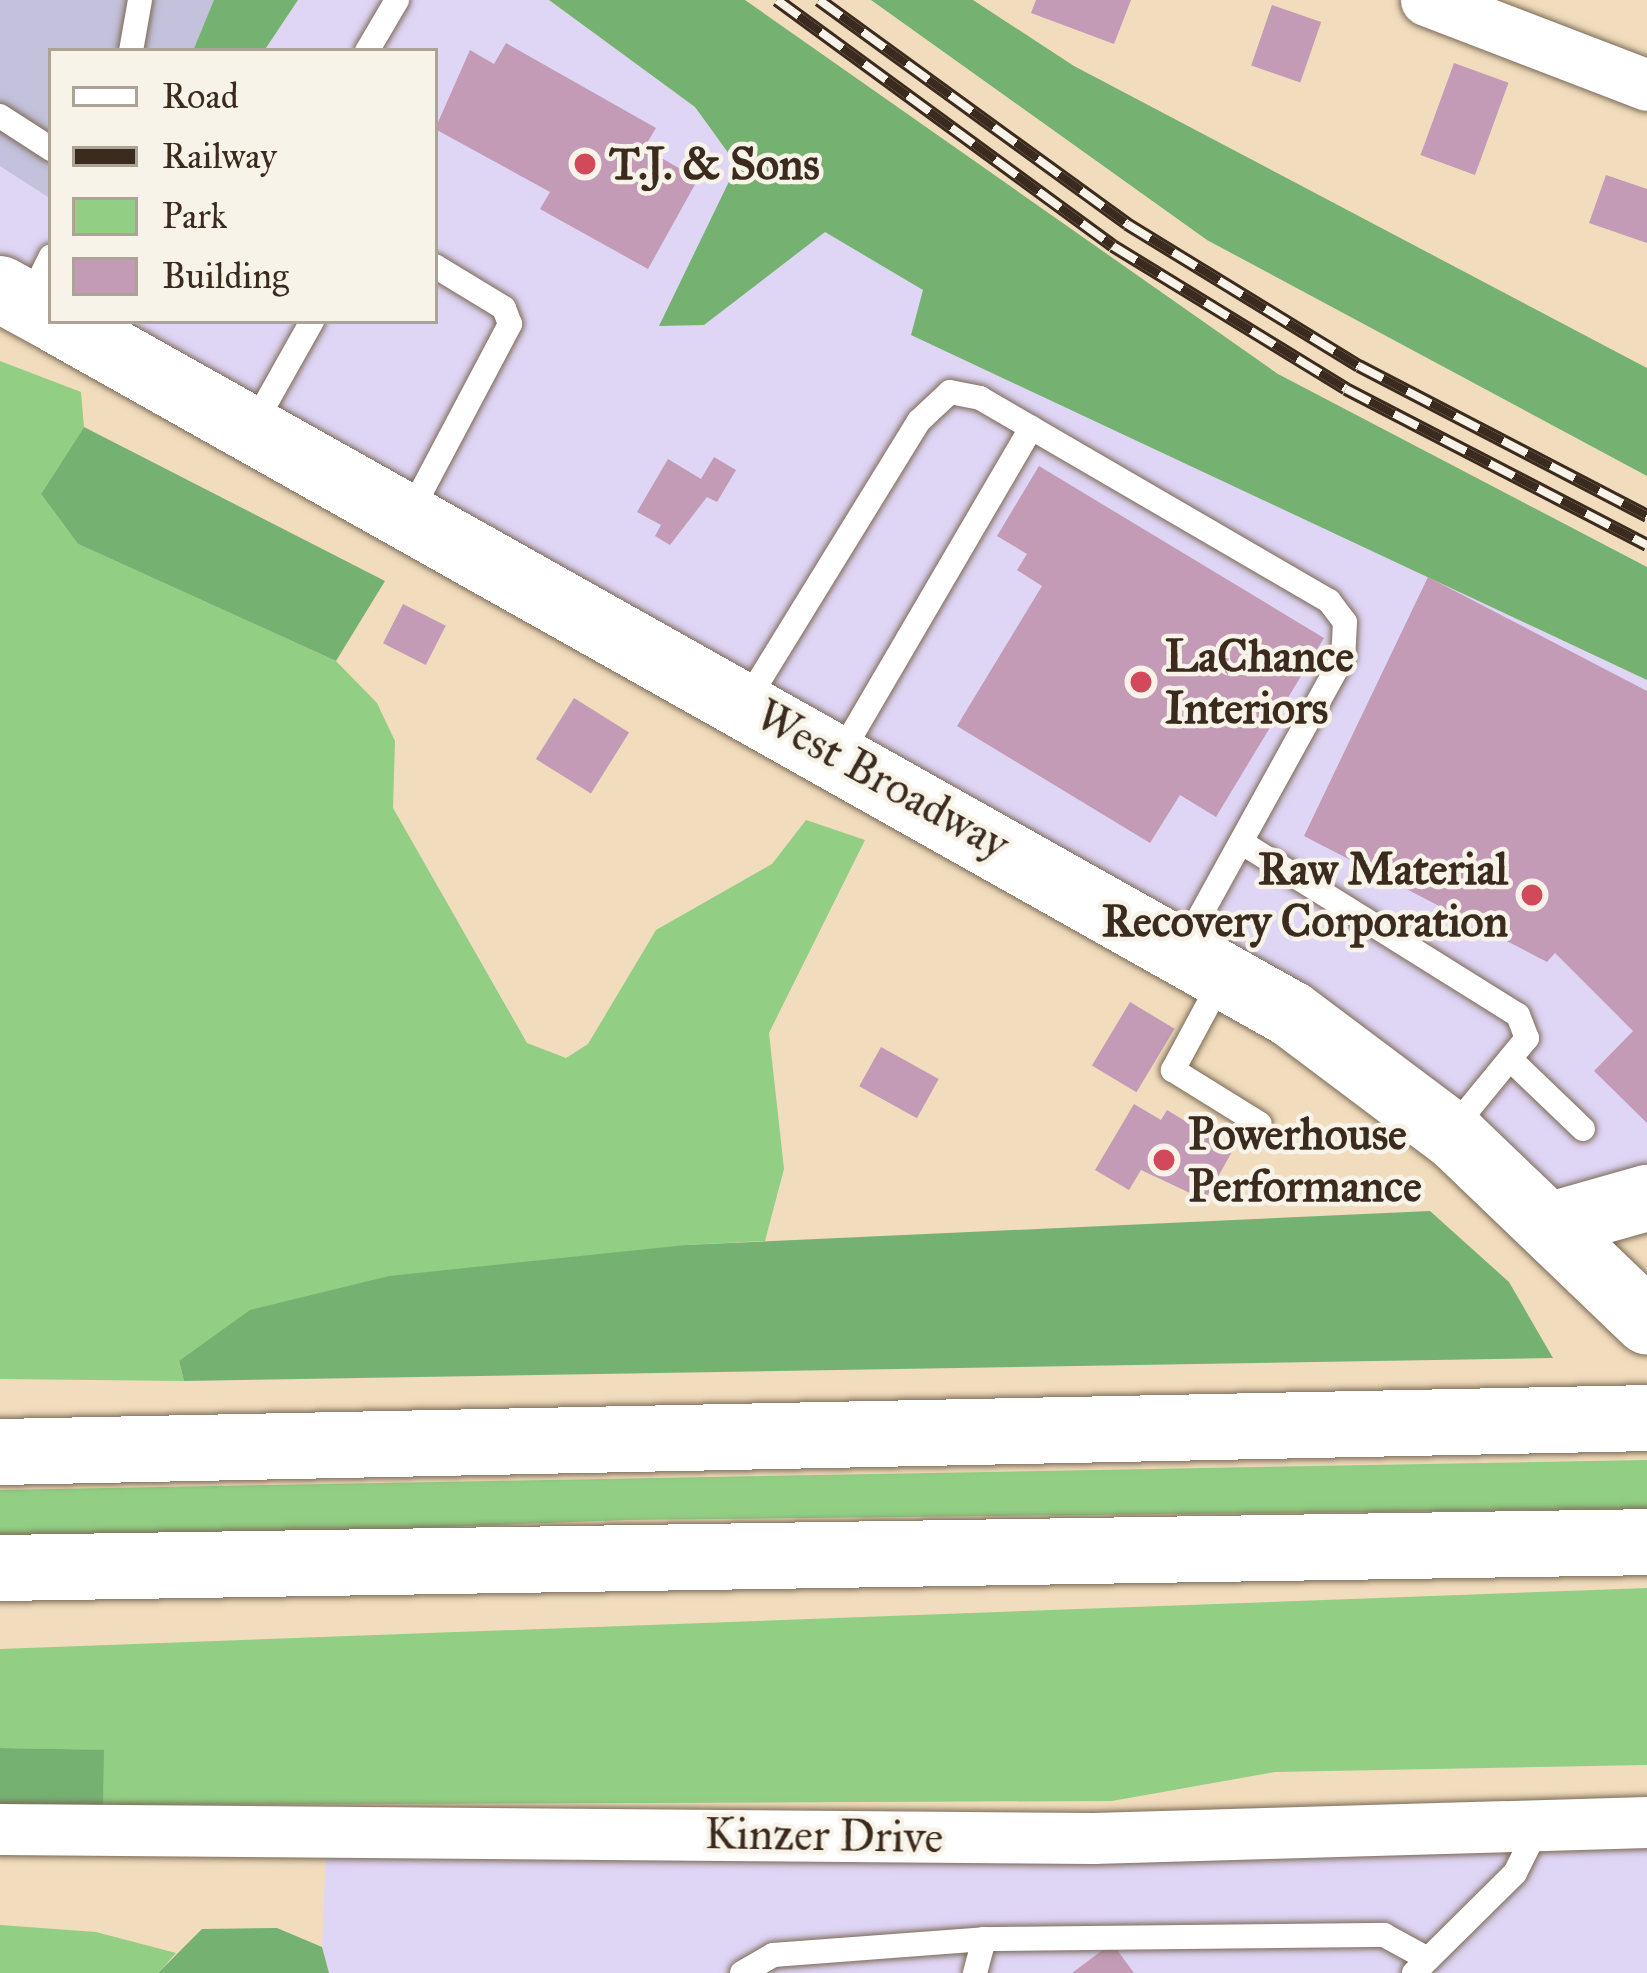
<!DOCTYPE html>
<html>
<head>
<meta charset="utf-8">
<style>
	body { margin:0 }
	#map { position:relative; width:1647px; height:1973px; overflow:hidden; background:#f1ddbd; font-family:"IM FELL Great Primer",serif }
	div>[style] { position:absolute }
	.built>* { inset:0; background:#dfd5f5 }
	.industrial>* { inset:0; background:#c3c1db }
	.green>* { inset:0; background:#92cf84 }
	.forest>* { inset:0; background:#75b272; transform-origin:0 0 }
	.building>* { inset:0; background:#c39bb7; transform-origin:0 0 }
	.roads { filter:drop-shadow(0 0 3px #7b6956) drop-shadow(0 0 3px #7b6956) }
	.lane>* { height:24px; margin:-12px; padding:0 12px; transform-origin:12px; border-radius:12px; background:#fff }
	.street>* { height:51px; margin:-25.5px; padding:0 25.5px; transform-origin:25.5px; border-radius:25.5px; background:#fff }
	.secondary>* { height:66px; margin:-33px; padding:0 33px; transform-origin:33px; border-radius:33px; background:#fff }
	.highway>* { height:66px; margin:-33px; padding:0 33px; transform-origin:33px; border-radius:33px; background:#fff }
	.rail>* { height:14px; margin-top:-7px; transform-origin:0; background:repeating-linear-gradient(90deg,#f7f3e8 0 27px,#3b2a1e 0 54px); box-sizing:border-box; border-block:3px solid #3b2a1e }
	.dots>* { width:33px; height:33px; translate:-50% -50%; box-sizing:border-box; border:6px solid #f7f3e8; border-radius:50% }
	span { translate:-50% -50%; white-space:nowrap; text-align:center; line-height:1.15; -webkit-text-stroke:9px #f7f3e8; paint-order:stroke }
	.poi-label { font-size:45px; color:#3b2a1e; font-weight:700 }
	.left { translate:0 -50%; text-align:left }
	.right { translate:-100% -50%; text-align:right }
	.street-label { font-size:45px; color:#3b2a1e }
	.legend { position:absolute; left:48px; top:48px; width:390px; height:276px; box-sizing:border-box; background:#f7f3e8; border:3px solid #aca397; margin:0; padding:15px 21px; list-style:none; font-size:36px; color:#3b2a1e }
	.legend li { display:flex; align-items:center; gap:24px; height:60px }
	.legend b { width:60px; border:3px solid #aca397 }
</style>
</head>
<body>
<div id="map">
	<div class="built">
		<div style="clip-path:polygon(298px 0,549px 0,695px 107px,737px 165px,1423px 575px,1647px 680px,1647px 1221px,1555px 1224px,1456px 1138px,59px 321px,435px 321px,435px 51px,264px 51px)"></div>
		<div style="clip-path:polygon(0 161px,51px 191px,51px 317px,0 288px)"></div>
		<div style="clip-path:polygon(1647px 1822px,1647px 1973px,329px 1973px,322px 1947px,327px 1830px)"></div>
	</div>
	<div class="industrial">
		<div style="clip-path:polygon(0 0,224px 0,196px 51px,51px 51px,51px 199px,0 166px)"></div>
	</div>
	<div class="green">
		<div style="clip-path:polygon(0 361px,81px 392px,84px 427px,41px 494px,78px 544px,336px 661px,377px 703px,395px 741px,393px 808px,527px 1043px,566px 1058px,588px 1044px,656px 930px,772px 864px,806px 820px,865px 840px,769px 1033px,784px 1169px,765px 1241px,686px 1245px,179px 1361px,184px 1381px,0 1379px)"></div>
		<div style="clip-path:polygon(1647px 1460px,1647px 1509px,627px 1520px,0 1544px,0 1490px)"></div>
		<div style="clip-path:polygon(1647px 1588px,1647px 1765px,1275px 1772px,1112px 1801px,101px 1805px,103px 1750px,0 1748px,0 1649px)"></div>
		<div style="clip-path:polygon(0 1925px,96px 1932px,176px 1953px,158px 1973px,0 1973px)"></div>
	</div>
	<div class="forest">
		<div style="clip-path:polygon(214px 0,298px 0,264px 51px,193px 51px)"></div>
		<div style="clip-path:polygon(549px 0,745px 0,1278px 374px,1647px 567px,1647px 680px,911px 335px,923px 290px,825px 232px,704px 325px,659px 326px,737px 165px,695px 107px)"></div>
		<div style="clip-path:polygon(871px 0,973px 0,1074px 66px,1647px 368px,1647px 476px,1207px 240px)"></div>
		<div style="clip-path:polygon(84px 427px,385px 581px,336px 661px,78px 544px,41px 494px)"></div>
		<div style="clip-path:polygon(1430px 1211px,1509px 1282px,1553px 1358px,184px 1381px,179px 1361px,250px 1310px,389px 1276px,686px 1245px)"></div>
		<div style="left:0;top:1748px;width:104px;height:57px;rotate:1deg"></div>
		<div style="clip-path:polygon(277px 1928px,322px 1947px,329px 1973px,158px 1973px,202px 1929px)"></div>
	</div>
	<div class="building">
		<div style="clip-path:polygon(1036px 0,1131px 0,1114px 44px,1031px 13px)"></div>
		<div style="left:1272px;top:5px;width:52px;height:64px;rotate:19deg"></div>
		<div style="clip-path:polygon(506px 43px,656px 128px,644px 148px,698px 179px,648px 269px,540px 209px,550px 192px,435px 129px,470px 50px,494px 64px)"></div>
		<div style="left:1454px;top:63px;width:58px;height:98px;rotate:20deg"></div>
		<div style="clip-path:polygon(1606px 175px,1647px 189px,1647px 243px,1589px 223px)"></div>
		<div style="clip-path:polygon(714px 457px,736px 470px,717px 502px,707px 497px,670px 545px,655px 536px,661px 525px,637px 512px,668px 459px,701px 479px)"></div>
		<div style="clip-path:polygon(1039px 466px,1324px 638px,1216px 817px,1180px 795px,1150px 843px,957px 726px,1042px 586px,1017px 570px,1027px 554px,997px 536px)"></div>
		<div style="clip-path:polygon(1428px 577px,1647px 691px,1647px 1123px,1594px 1071px,1633px 1031px,1555px 953px,1547px 962px,1304px 836px)"></div>
		<div style="left:403px;top:604px;width:48px;height:44px;rotate:27deg"></div>
		<div style="left:574px;top:698px;width:65px;height:72px;rotate:32deg"></div>
		<div style="left:1130px;top:1002px;width:52px;height:74px;rotate:31deg"></div>
		<div style="left:881px;top:1047px;width:66px;height:45px;rotate:29deg"></div>
		<div style="clip-path:polygon(1134px 1104px,1161px 1120px,1167px 1110px,1233px 1150px,1205px 1200px,1141px 1170px,1129px 1190px,1095px 1170px)"></div>
		<div style="clip-path:polygon(1112px 1943px,1134px 1973px,1072px 1973px)"></div>
	</div>
	<div class="roads">
		<div class="lane">
			<div style="left:131px;top:51px;width:52px;rotate:-80deg"></div>
			<div style="left:367px;top:51px;width:59px;rotate:-59.5deg"></div>
			<div style="left:0;top:116px;width:61px;rotate:32.9deg"></div>
			<div style="left:28px;top:302px;width:51px;rotate:-63.4deg"></div>
			<div style="left:252px;top:428px;width:123px;rotate:-60.7deg"></div>
			<div style="left:410px;top:513px;width:214px;rotate:-62.1deg"></div>
			<div style="left:510px;top:324px;width:17px;rotate:-111deg"></div>
			<div style="left:504px;top:308px;width:81px;rotate:-148.7deg"></div>
			<div style="left:746px;top:702px;width:330px;rotate:-58.4deg"></div>
			<div style="left:919px;top:421px;width:42px;rotate:-43.1deg"></div>
			<div style="left:950px;top:392px;width:31px;rotate:11deg"></div>
			<div style="left:980px;top:398px;width:404px;rotate:30.2deg"></div>
			<div style="left:1329px;top:601px;width:26px;rotate:53deg"></div>
			<div style="left:1345px;top:622px;width:35px;rotate:93deg"></div>
			<div style="left:1343px;top:657px;width:331px;rotate:118.9deg"></div>
			<div style="left:840px;top:755px;width:379px;rotate:-59.7deg"></div>
			<div style="left:1244px;top:844px;width:323px;rotate:32deg"></div>
			<div style="left:1518px;top:1015px;width:25px;rotate:69deg"></div>
			<div style="left:1527px;top:1038px;width:123px;rotate:129.4deg"></div>
			<div style="left:1223px;top:977px;width:106px;rotate:118.3deg"></div>
			<div style="left:1173px;top:1070px;width:102px;rotate:31.8deg"></div>
			<div style="left:1510px;top:1059px;width:101px;rotate:43.8deg"></div>
			<div style="left:742px;top:1973px;width:36px;rotate:-30deg"></div>
			<div style="left:773px;top:1955px;width:212px;rotate:-4.3deg"></div>
			<div style="left:984px;top:1939px;width:400px;rotate:-0.6deg"></div>
			<div style="left:1384px;top:1935px;width:50px;rotate:28.6deg"></div>
			<div style="left:975px;top:1973px;width:35px;rotate:-75deg"></div>
			<div style="left:1414px;top:1973px;width:142px;rotate:-44.7deg"></div>
			<div style="left:1515px;top:1873px;width:54px;rotate:-63.4deg"></div>
		</div>
		<div class="street">
			<div style="left:1426px;top:0;width:237px;rotate:21deg"></div>
			<div style="left:0;top:1829px;width:1093px;rotate:0.47deg"></div>
			<div style="left:1093px;top:1838px;width:554px;rotate:-1.65deg"></div>
		</div>
		<div class="secondary">
			<div style="left:0;top:289px;width:58px;rotate:28.8deg"></div>
			<div style="left:58px;top:321px;width:1414px;rotate:29.34deg"></div>
			<div style="left:1291px;top:1014px;width:206px;rotate:36.9deg"></div>
			<div style="left:1456px;top:1138px;width:265px;rotate:43.8deg"></div>
			<div style="left:1555px;top:1224px;width:96px;rotate:-15.8deg"></div>
		</div>
		<div class="highway">
			<div style="left:0;top:1452px;width:1647px;rotate:-1.18deg"></div>
			<div style="left:0;top:1568px;width:1647px;rotate:-0.9deg"></div>
		</div>
	</div>
	<div class="rail">
		<div style="left:777px;top:0;width:416px;rotate:36.2deg"></div>
		<div style="left:1113px;top:246px;width:273px;rotate:31.5deg"></div>
		<div style="left:1346px;top:389px;width:339px;rotate:27.4deg"></div>
		<div style="left:819px;top:0;width:381px;rotate:36deg"></div>
		<div style="left:1127px;top:224px;width:272px;rotate:31.5deg"></div>
		<div style="left:1359px;top:366px;width:325px;rotate:27.5deg"></div>
	</div>
	<div class="dots">
		<div style="left:585px;top:164px;background:#d1495b"></div>
		<div style="left:1141px;top:682px;background:#d1495b"></div>
		<div style="left:1532px;top:895px;background:#d1495b"></div>
		<div style="left:1164px;top:1160px;background:#d1495b"></div>
	</div>
	<div class="poi-label">
		<span class="left" style="left:609px;top:164px">T.J. &amp; Sons</span>
		<span class="left" style="left:1165px;top:682px">LaChance<br>Interiors</span>
		<span class="right" style="left:1508px;top:895px">Raw Material<br>Recovery Corporation</span>
		<span class="left" style="left:1188px;top:1160px">Powerhouse<br>Performance</span>
	</div>
	<div class="street-label">
		<span style="left:883px;top:779px;rotate:29deg">West Broadway</span>
		<span style="left:824px;top:1835px;rotate:1deg">Kinzer Drive</span>
	</div>
	<ul class="legend">
	<li><b style="height:15px;background:#fff"></b>Road</li>
	<li><b style="height:15px;background:#3b2a1e"></b>Railway</li>
	<li><b style="height:33px;background:#92cf84"></b>Park</li>
	<li><b style="height:33px;background:#c39bb7"></b>Building</li>
	</ul>
</div>
</body>
</html>
